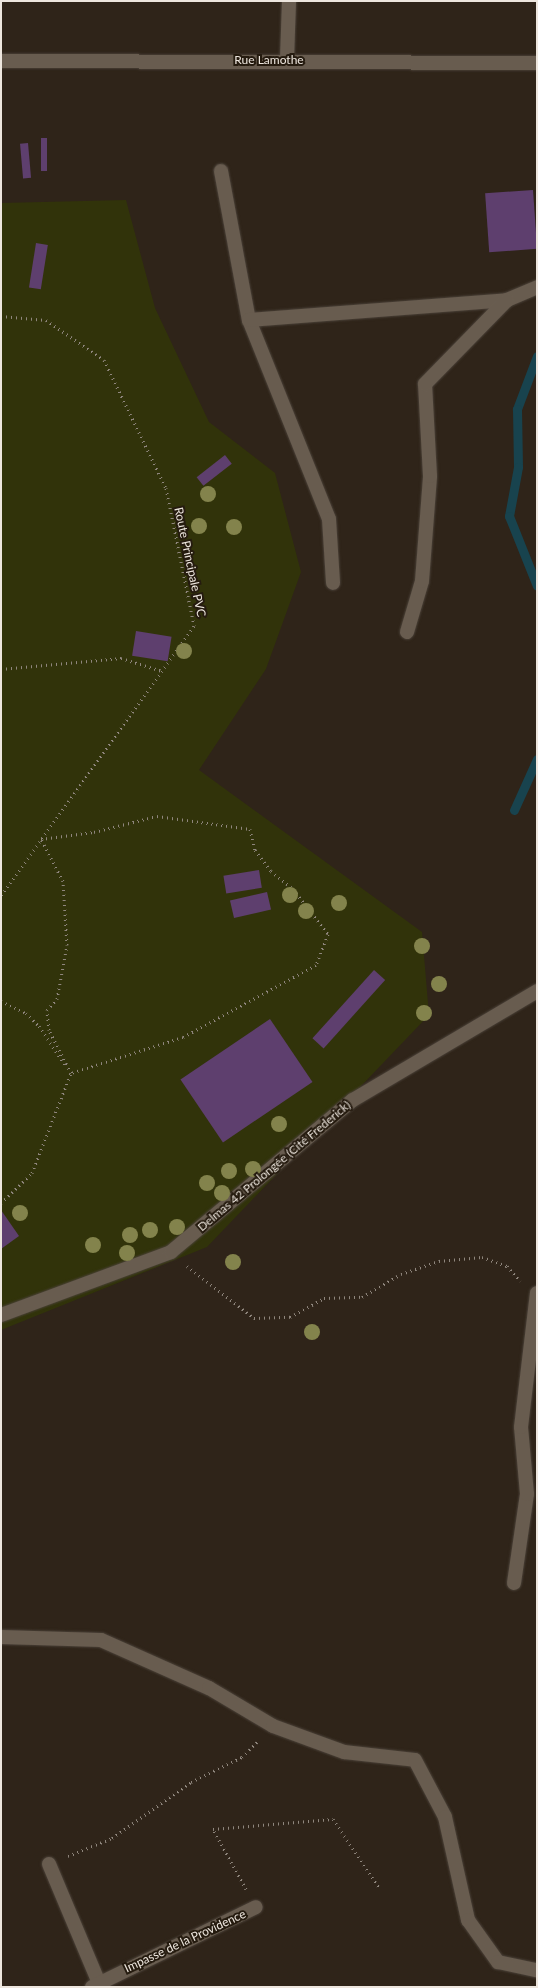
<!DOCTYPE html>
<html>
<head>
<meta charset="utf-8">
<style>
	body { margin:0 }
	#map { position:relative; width:538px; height:1988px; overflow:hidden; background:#2f2419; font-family:Lato,sans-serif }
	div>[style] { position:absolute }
	.green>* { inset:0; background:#31330a }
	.stream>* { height:9px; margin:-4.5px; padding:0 4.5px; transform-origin:4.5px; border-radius:4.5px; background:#18434e }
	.building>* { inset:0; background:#5e3f6e; transform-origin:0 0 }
	.path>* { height:3px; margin-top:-1.5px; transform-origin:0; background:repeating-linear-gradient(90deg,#8f867d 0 1px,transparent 0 5px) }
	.roads { filter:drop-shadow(0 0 1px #4a4138) drop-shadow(0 0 1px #4a4138) }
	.service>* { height:14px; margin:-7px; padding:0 7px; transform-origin:7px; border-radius:7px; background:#685c4f }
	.minor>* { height:14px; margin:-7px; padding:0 7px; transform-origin:7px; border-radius:7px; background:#685c4f }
	.trees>* { width:16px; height:16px; margin:-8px; border-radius:50%; background:#83834c }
	span { translate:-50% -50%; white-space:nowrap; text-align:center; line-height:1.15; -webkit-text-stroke:4px #251b0f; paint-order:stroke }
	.street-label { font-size:12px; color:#ede6de }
	.frame { position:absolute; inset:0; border:2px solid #ede6de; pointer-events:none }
</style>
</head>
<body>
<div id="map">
	<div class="green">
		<div style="clip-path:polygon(126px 200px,155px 308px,209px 422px,275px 473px,301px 572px,266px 669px,199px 770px,422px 932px,429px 1015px,207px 1247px,1px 1330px,1px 203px)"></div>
	</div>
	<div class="stream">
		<div style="left:537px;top:356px;width:57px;rotate:110.7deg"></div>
		<div style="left:517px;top:409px;width:58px;rotate:89deg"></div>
		<div style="left:518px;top:467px;width:50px;rotate:100.4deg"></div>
		<div style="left:509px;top:516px;width:75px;rotate:68.2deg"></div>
		<div style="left:514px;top:810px;width:56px;rotate:-65.7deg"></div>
	</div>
	<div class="building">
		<div style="left:41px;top:138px;width:6px;height:33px"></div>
		<div style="left:28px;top:143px;width:35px;height:8px;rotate:85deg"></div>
		<div style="left:533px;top:190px;width:59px;height:48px;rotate:86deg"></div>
		<div style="left:36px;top:243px;width:12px;height:45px;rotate:9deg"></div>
		<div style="left:225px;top:455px;width:11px;height:36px;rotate:52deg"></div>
		<div style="left:136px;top:631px;width:36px;height:25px;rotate:9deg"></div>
		<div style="left:259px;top:870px;width:18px;height:36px;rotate:81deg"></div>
		<div style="left:267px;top:892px;width:18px;height:38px;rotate:77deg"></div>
		<div style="left:374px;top:970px;width:15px;height:92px;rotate:42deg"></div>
		<div style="left:270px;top:1019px;width:76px;height:108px;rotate:56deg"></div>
		<div style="clip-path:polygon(1px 1210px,19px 1236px,1px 1249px)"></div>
	</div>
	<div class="path">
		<div style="left:1px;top:316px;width:45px;rotate:5.1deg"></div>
		<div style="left:46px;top:320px;width:70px;rotate:34.6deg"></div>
		<div style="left:104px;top:360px;width:142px;rotate:64.2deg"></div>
		<div style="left:166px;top:488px;width:141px;rotate:78.5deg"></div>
		<div style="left:194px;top:626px;width:332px;rotate:125.6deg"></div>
		<div style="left:1px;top:669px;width:121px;rotate:-5.2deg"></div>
		<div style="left:121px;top:658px;width:43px;rotate:17.6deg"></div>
		<div style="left:157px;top:816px;width:94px;rotate:8deg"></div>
		<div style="left:250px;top:829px;width:22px;rotate:77deg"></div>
		<div style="left:255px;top:850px;width:26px;rotate:53deg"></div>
		<div style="left:271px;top:871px;width:28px;rotate:39deg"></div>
		<div style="left:293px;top:889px;width:57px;rotate:52.1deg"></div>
		<div style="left:328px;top:934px;width:33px;rotate:111deg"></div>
		<div style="left:316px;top:965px;width:151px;rotate:151.6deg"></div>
		<div style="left:183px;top:1037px;width:118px;rotate:162.2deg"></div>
		<div style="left:71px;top:1073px;width:48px;rotate:-117.1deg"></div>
		<div style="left:49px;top:1030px;width:20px;rotate:-96deg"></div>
		<div style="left:47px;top:1010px;width:15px;rotate:-48deg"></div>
		<div style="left:57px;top:999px;width:55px;rotate:-79.5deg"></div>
		<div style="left:67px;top:945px;width:64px;rotate:-93.6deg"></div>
		<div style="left:63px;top:881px;width:47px;rotate:-117.6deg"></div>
		<div style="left:41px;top:839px;width:53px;rotate:-7.5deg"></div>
		<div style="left:94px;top:832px;width:65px;rotate:-14.3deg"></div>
		<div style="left:1px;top:1001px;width:28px;rotate:26deg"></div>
		<div style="left:26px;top:1013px;width:18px;rotate:45deg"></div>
		<div style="left:39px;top:1026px;width:47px;rotate:56.3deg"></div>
		<div style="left:1px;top:1203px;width:43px;rotate:-44.1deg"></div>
		<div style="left:32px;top:1173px;width:107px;rotate:-68.7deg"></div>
		<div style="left:187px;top:1266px;width:85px;rotate:37.8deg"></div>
		<div style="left:254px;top:1318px;width:36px;rotate:-2deg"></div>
		<div style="left:290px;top:1317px;width:39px;rotate:-29deg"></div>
		<div style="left:324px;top:1298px;width:38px;rotate:-2deg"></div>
		<div style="left:362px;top:1297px;width:45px;rotate:-30.5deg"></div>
		<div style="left:401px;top:1274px;width:40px;rotate:-18.9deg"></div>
		<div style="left:439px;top:1261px;width:43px;rotate:-5.3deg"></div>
		<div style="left:482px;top:1257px;width:27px;rotate:20deg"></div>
		<div style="left:507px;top:1266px;width:20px;rotate:49deg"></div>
		<div style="left:68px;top:1856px;width:48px;rotate:-22.2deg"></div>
		<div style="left:112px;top:1838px;width:97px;rotate:-35.3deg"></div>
		<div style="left:191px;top:1782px;width:57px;rotate:-26.1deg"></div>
		<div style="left:242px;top:1757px;width:23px;rotate:-45deg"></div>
		<div style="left:246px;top:1889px;width:68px;rotate:-118.8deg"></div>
		<div style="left:213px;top:1829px;width:120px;rotate:-4.8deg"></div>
		<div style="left:333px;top:1819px;width:84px;rotate:56.1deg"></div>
	</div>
	<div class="roads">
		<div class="service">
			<div style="left:221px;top:171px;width:152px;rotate:79.4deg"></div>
			<div style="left:249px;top:320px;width:214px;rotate:68.1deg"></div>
			<div style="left:329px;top:519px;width:64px;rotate:86.4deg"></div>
			<div style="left:249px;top:320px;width:259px;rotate:-4.4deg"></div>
			<div style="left:507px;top:300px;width:33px;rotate:-23deg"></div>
			<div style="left:407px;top:632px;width:53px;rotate:-73.6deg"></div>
			<div style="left:422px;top:581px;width:105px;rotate:-85.6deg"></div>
			<div style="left:430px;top:476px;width:92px;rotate:-93.1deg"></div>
			<div style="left:425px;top:384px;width:117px;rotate:-45.7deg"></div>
			<div style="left:49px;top:1864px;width:129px;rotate:67.2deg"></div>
		</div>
		<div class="minor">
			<div style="left:287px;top:59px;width:58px;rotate:-88deg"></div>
			<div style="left:1px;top:61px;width:536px;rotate:0.21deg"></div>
			<div style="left:1px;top:1315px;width:181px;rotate:-20.3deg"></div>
			<div style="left:171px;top:1252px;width:237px;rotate:-39.9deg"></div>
			<div style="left:353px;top:1100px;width:214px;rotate:-30.6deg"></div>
			<div style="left:514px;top:1583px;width:90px;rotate:-81.7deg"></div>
			<div style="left:527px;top:1494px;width:67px;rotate:-95.1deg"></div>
			<div style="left:521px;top:1427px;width:135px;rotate:-83.2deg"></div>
			<div style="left:1px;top:1637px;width:100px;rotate:1.7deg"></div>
			<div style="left:101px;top:1640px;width:118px;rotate:24deg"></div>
			<div style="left:209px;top:1688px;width:74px;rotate:30.7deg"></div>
			<div style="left:273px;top:1726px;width:76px;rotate:20.1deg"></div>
			<div style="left:344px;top:1752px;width:71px;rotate:6.4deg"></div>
			<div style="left:415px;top:1760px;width:64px;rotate:62.2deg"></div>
			<div style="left:445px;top:1817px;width:106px;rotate:77.4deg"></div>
			<div style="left:468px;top:1920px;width:52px;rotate:54.5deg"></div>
			<div style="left:498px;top:1962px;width:40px;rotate:12deg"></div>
			<div style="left:92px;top:1987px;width:182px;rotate:-26deg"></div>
		</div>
	</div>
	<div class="trees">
		<div style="left:208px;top:494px"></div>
		<div style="left:199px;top:526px"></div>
		<div style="left:234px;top:527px"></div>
		<div style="left:184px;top:651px"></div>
		<div style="left:290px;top:895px"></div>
		<div style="left:339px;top:903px"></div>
		<div style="left:306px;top:911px"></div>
		<div style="left:422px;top:946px"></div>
		<div style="left:439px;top:984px"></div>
		<div style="left:424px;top:1013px"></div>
		<div style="left:279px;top:1124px"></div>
		<div style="left:253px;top:1169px"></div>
		<div style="left:229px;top:1171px"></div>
		<div style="left:207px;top:1183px"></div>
		<div style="left:222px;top:1193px"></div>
		<div style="left:20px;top:1213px"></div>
		<div style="left:177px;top:1227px"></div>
		<div style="left:150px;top:1230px"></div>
		<div style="left:130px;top:1235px"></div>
		<div style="left:93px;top:1245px"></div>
		<div style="left:127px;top:1253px"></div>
		<div style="left:233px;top:1262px"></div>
		<div style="left:312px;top:1332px"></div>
	</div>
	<div class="street-label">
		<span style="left:269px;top:60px">Rue Lamothe</span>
		<span style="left:190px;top:562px;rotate:78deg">Route Principale PVC</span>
		<span style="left:274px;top:1166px;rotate:-40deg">Delmas 42 Prolongée (Cité Frederick)</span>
		<span style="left:185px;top:1941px;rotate:-25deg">Impasse de la Providence</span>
	</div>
	<div class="frame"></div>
</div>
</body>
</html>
